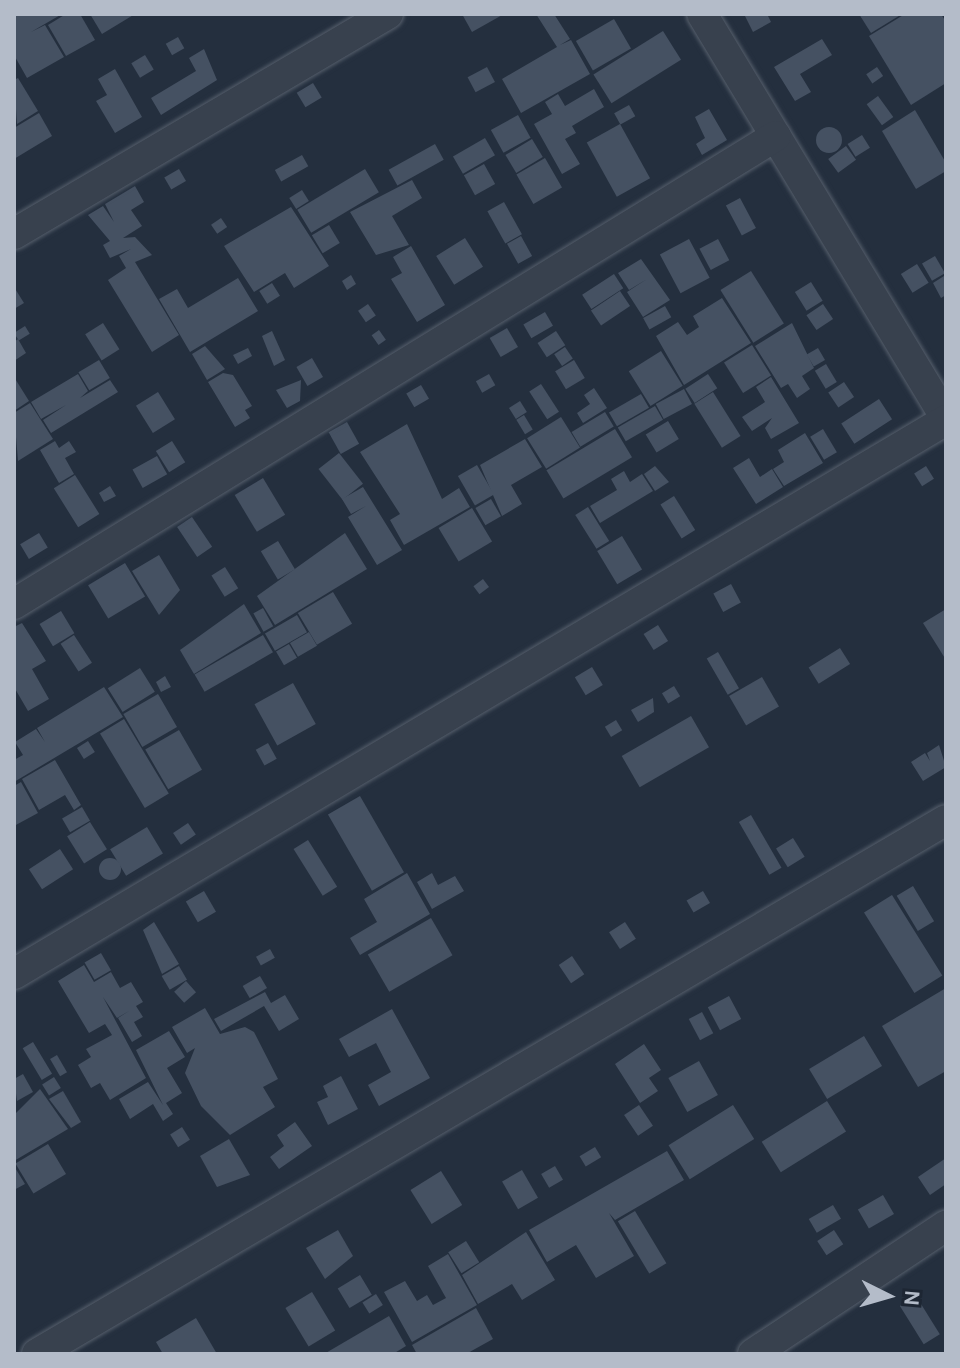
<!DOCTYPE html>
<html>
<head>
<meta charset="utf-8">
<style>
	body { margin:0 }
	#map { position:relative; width:960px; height:1368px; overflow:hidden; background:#242f3e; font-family:Karla,sans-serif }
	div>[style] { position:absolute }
	.building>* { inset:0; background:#455162; transform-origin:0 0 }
	.round { border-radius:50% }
	.roads { filter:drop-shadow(0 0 2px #565f6c) drop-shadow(0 0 2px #565f6c) }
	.street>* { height:30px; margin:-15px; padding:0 15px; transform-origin:15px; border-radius:15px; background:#38414e }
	span { translate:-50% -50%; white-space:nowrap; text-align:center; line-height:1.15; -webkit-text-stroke:6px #1d2633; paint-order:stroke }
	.frame { position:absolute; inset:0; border:16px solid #b4bcc9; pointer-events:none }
	.north { position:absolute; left:848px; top:1256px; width:80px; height:80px; -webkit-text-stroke:6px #1d2633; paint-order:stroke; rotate:95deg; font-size:22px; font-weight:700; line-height:32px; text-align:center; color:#b4bcc9 }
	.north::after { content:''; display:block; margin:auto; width:28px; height:36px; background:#b4bcc9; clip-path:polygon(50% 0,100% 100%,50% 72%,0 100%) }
</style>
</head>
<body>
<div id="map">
	<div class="building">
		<div style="clip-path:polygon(14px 14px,62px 14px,31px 32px,45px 25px,64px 57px,27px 78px,14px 55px)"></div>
		<div style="clip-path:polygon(66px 14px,80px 14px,95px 40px,66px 56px,48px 25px)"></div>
		<div style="clip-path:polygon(90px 14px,135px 14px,102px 34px)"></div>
		<div style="clip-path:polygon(462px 14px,504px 14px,472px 32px)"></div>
		<div style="clip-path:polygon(536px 14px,554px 14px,570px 39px,560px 45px,571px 40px,590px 74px,521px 113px,502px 79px,557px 47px)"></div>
		<div style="clip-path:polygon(744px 14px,767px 14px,771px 22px,753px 32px)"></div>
		<div style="clip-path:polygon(859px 14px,902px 14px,871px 33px)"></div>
		<div style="clip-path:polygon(905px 14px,941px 14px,946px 22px,946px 83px,911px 105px,869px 36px)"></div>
		<div style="left:614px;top:19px;width:34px;height:44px;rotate:60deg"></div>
		<div style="left:663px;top:31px;width:34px;height:82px;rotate:58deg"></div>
		<div style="left:178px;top:37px;width:13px;height:14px;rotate:61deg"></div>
		<div style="clip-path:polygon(822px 39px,832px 55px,800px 74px,811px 92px,795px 101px,774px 67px)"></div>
		<div style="clip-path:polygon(204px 49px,217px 80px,161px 115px,151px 98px,196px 71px,189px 58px)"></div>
		<div style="left:145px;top:55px;width:17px;height:16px;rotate:59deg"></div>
		<div style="left:487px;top:67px;width:17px;height:22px;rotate:62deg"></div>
		<div style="left:877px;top:67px;width:11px;height:13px;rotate:56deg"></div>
		<div style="clip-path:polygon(115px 69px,142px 117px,115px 133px,96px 101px,107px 95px,98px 79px)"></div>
		<div style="clip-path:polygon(18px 78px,38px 111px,17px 124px,14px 80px)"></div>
		<div style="left:313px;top:83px;width:17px;height:19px;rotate:59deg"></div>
		<div style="clip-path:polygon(594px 89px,604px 107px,572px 126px,576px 133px,565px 139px,580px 164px,562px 174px,534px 124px,552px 114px,545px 102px,558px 94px,565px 106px)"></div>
		<div style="left:878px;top:96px;width:26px;height:14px;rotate:54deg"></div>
		<div style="left:629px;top:105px;width:13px;height:17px;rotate:61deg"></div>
		<div style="clip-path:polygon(709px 109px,727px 140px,702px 155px,696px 144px,705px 138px,695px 117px)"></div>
		<div style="clip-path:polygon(915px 110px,946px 163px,946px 171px,916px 189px,882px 131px)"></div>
		<div style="clip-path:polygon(39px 113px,52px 136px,14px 159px,14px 128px)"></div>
		<div style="left:518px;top:115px;width:26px;height:31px;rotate:61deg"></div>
		<div style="left:620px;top:124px;width:62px;height:38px;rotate:61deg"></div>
		<div class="round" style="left:816px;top:127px;width:26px;height:26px"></div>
		<div style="left:862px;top:135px;width:15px;height:17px;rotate:58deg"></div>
		<div style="left:485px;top:138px;width:20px;height:37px;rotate:60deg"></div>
		<div style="left:532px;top:139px;width:21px;height:31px;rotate:59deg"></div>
		<div style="left:435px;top:144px;width:18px;height:53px;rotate:61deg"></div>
		<div style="left:846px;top:146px;width:17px;height:22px;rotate:54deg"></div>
		<div style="left:302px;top:155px;width:13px;height:31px;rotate:61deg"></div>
		<div style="left:545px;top:158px;width:34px;height:33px;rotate:60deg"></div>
		<div style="left:484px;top:164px;width:23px;height:23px;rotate:61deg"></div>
		<div style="left:179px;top:169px;width:14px;height:17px;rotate:60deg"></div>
		<div style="left:365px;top:169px;width:27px;height:79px;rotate:59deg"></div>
		<div style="clip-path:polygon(412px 180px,422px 198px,392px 216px,409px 245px,376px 255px,350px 212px)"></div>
		<div style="clip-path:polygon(135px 186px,144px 202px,131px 210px,142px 226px,123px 238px,135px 237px,152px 255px,135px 262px,179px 335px,152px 352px,108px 280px,126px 268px,119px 256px,131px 249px,110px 258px,103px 245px,110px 241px,88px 215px,103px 206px,114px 222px,105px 204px)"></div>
		<div style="left:302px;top:190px;width:13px;height:15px;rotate:58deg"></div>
		<div style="left:740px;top:198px;width:34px;height:16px;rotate:62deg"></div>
		<div style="left:504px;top:202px;width:37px;height:19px;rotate:61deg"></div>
		<div style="clip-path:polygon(291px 207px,329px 266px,294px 288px,285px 273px,254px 292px,224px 246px)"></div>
		<div style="left:221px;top:218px;width:11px;height:12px;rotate:56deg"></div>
		<div style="left:329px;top:225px;width:21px;height:20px;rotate:59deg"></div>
		<div style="left:521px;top:236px;width:23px;height:16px;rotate:61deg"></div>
		<div style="left:465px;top:238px;width:34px;height:34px;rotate:58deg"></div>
		<div style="left:689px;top:239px;width:44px;height:33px;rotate:62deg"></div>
		<div style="left:718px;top:239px;width:24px;height:21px;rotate:62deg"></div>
		<div style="clip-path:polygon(411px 246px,445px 305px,417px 322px,391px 279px,402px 273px,393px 257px)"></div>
		<div style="left:935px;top:256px;width:20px;height:15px;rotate:60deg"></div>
		<div style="clip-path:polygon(641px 259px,670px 300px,643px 317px,627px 292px,647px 279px,629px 290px,618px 273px)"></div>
		<div style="left:917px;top:264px;width:22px;height:19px;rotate:58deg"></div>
		<div style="left:751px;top:271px;width:62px;height:36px;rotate:58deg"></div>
		<div style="left:614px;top:274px;width:17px;height:38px;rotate:57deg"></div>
		<div style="clip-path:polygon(351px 275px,356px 284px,347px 290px,342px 281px)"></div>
		<div style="clip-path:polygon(944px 276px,946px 295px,941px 298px,933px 283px)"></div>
		<div style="clip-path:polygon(238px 278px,258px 311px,190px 352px,159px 299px,177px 289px,188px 308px)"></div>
		<div style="left:811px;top:282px;width:22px;height:19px;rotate:58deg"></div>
		<div style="left:272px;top:283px;width:15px;height:15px;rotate:58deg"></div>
		<div style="clip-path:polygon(14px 287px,24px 303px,14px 309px)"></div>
		<div style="left:620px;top:291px;width:18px;height:35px;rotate:56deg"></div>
		<div style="clip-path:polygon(722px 298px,751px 343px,684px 385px,656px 336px,678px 322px,687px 335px,699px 327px,693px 316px)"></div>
		<div style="left:368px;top:304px;width:14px;height:12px;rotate:56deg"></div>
		<div style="left:823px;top:304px;width:18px;height:20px;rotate:56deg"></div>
		<div style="left:665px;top:306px;width:13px;height:25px;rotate:61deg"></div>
		<div style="left:545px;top:312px;width:16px;height:25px;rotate:60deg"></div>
		<div style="left:103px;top:323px;width:31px;height:21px;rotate:58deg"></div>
		<div style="clip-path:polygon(792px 323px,814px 368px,802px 376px,810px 389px,797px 398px,788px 384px,781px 388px,755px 346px)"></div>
		<div style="left:25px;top:326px;width:9px;height:13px;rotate:58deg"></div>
		<div style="left:507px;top:328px;width:22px;height:20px;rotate:60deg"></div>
		<div style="left:379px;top:330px;width:12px;height:9px;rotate:55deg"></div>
		<div style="clip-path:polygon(272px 331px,285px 360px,274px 366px,262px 336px)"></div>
		<div style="left:556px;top:331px;width:17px;height:22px;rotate:57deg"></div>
		<div style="clip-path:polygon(18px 339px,26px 353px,14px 361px,14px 342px)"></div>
		<div style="left:752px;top:345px;width:36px;height:33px;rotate:58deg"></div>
		<div style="clip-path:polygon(205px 346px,225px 369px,207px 380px,192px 354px)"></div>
		<div style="left:565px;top:347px;width:14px;height:13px;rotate:56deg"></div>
		<div style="clip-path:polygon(248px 348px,252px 356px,238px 364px,233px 355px)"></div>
		<div style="left:818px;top:348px;width:14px;height:13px;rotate:60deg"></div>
		<div style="left:661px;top:351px;width:41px;height:38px;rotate:58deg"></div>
		<div style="left:312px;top:358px;width:22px;height:18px;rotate:60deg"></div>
		<div style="left:99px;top:360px;width:21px;height:24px;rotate:59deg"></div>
		<div style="left:574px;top:360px;width:21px;height:22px;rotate:59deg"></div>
		<div style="left:826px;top:364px;width:21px;height:13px;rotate:59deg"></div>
		<div style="clip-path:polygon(223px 373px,233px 375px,252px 406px,245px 410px,250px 418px,235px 427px,208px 382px)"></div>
		<div style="clip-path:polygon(78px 374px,88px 391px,80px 398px,110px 380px,118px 392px,51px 433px,43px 420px,66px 405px,41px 419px,31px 402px)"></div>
		<div style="left:489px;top:374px;width:13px;height:15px;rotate:61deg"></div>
		<div style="left:708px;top:374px;width:17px;height:27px;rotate:57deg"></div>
		<div style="clip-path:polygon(14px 377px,29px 401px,14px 411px)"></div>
		<div style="clip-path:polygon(771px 377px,799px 423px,771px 439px,765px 428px,772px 418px,752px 431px,742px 417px,765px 402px,756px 387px)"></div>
		<div style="clip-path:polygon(301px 380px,300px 401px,287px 408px,276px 390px)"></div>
		<div style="left:844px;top:382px;width:18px;height:19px;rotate:56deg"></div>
		<div style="left:541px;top:384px;width:33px;height:14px;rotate:57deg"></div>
		<div style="left:421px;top:385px;width:16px;height:17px;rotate:60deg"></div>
		<div style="clip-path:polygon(594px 388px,607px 408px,583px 423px,577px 413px,590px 404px,584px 395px)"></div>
		<div style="left:684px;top:389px;width:17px;height:32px;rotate:62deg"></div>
		<div style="left:158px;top:392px;width:32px;height:26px;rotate:58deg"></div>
		<div style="left:713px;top:392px;width:52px;height:22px;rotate:58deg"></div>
		<div style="left:641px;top:394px;width:16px;height:37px;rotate:60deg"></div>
		<div style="left:879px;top:399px;width:24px;height:45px;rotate:57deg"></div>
		<div style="left:520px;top:401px;width:13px;height:13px;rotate:58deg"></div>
		<div style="clip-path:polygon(30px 403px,53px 439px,18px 461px,14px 413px)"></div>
		<div style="left:655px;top:406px;width:16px;height:43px;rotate:60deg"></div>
		<div style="left:605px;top:412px;width:17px;height:39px;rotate:59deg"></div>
		<div style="left:524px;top:415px;width:17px;height:9px;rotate:59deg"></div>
		<div style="left:561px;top:417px;width:36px;height:40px;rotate:58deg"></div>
		<div style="left:668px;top:421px;width:21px;height:26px;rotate:59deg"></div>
		<div style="left:347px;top:422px;width:25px;height:21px;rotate:61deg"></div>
		<div style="clip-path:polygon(407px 424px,442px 499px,459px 488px,470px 507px,404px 545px,390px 520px,400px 514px,360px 452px)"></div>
		<div style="left:615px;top:429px;width:33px;height:80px;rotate:59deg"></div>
		<div style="left:823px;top:429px;width:27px;height:15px;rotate:59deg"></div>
		<div style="clip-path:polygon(805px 433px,823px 463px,784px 486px,773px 469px,784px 462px,778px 450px)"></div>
		<div style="clip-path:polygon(525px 439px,542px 467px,511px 485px,522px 504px,502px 516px,480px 465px)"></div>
		<div style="clip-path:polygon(55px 441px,59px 448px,69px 441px,76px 452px,65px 458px,74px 474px,59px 483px,40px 450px)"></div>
		<div style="left:172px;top:441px;width:25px;height:19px;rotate:58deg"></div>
		<div style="left:339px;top:453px;width:39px;height:26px;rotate:52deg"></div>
		<div style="left:157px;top:456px;width:21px;height:28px;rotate:61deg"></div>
		<div style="clip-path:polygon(749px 458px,760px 477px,772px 469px,783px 487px,756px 504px,733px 468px)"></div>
		<div style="left:477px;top:465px;width:34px;height:22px;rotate:60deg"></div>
		<div style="clip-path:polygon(655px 466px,669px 482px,655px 491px,644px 474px)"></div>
		<div style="left:926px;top:466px;width:15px;height:14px;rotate:58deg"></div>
		<div style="clip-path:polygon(624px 471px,630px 482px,642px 474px,653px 491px,600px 523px,590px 506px,617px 490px,611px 479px)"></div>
		<div style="left:75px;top:475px;width:46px;height:25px;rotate:58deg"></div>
		<div style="left:263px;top:478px;width:43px;height:33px;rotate:59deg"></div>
		<div style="clip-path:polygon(110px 486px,116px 496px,104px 502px,99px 493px)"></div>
		<div style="clip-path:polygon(363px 487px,402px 550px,377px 565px,348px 517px,366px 506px,351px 514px,342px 499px)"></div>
		<div style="left:674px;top:496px;width:40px;height:16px;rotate:58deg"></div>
		<div style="left:491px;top:499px;width:20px;height:18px;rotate:60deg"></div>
		<div style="left:588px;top:507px;width:40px;height:15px;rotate:58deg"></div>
		<div style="left:472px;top:508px;width:39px;height:39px;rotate:59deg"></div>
		<div style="left:192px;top:517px;width:36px;height:18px;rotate:56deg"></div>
		<div style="left:39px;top:533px;width:17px;height:22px;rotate:59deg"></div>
		<div style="clip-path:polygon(345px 533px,367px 569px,275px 625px,257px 596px)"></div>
		<div style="left:622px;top:536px;width:39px;height:29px;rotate:59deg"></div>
		<div style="left:278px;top:541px;width:33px;height:20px;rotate:59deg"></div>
		<div style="clip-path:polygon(159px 555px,180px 590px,159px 615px,132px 571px)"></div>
		<div style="left:125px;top:563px;width:39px;height:43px;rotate:59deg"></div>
		<div style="left:225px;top:567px;width:25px;height:16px;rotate:58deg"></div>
		<div style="left:483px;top:579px;width:10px;height:12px;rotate:53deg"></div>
		<div style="left:731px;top:584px;width:21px;height:20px;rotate:62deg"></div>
		<div style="left:333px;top:592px;width:37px;height:41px;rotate:59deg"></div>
		<div style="clip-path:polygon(244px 604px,261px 633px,194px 674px,180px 650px)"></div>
		<div style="left:263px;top:608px;width:21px;height:11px;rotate:61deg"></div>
		<div style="clip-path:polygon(946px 609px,946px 660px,923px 623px)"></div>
		<div style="left:61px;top:611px;width:26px;height:25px;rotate:59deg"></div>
		<div style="left:297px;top:615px;width:20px;height:37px;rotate:60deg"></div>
		<div style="clip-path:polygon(22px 623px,46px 661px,32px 669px,49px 699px,28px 711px,14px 687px,14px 627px)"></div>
		<div style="left:658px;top:625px;width:19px;height:17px;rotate:58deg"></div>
		<div style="left:309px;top:632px;width:16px;height:22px;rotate:60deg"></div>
		<div style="left:74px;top:635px;width:33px;height:16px;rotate:57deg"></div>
		<div style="left:263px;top:635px;width:20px;height:79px;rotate:60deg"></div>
		<div style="left:289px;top:644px;width:16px;height:15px;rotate:60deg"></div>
		<div style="left:840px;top:648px;width:19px;height:37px;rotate:58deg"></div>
		<div style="left:718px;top:652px;width:42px;height:13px;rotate:60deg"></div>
		<div style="left:592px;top:667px;width:21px;height:20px;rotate:59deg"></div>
		<div style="left:140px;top:668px;width:28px;height:38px;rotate:58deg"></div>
		<div style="clip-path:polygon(165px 676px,171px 687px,161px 692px,156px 682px)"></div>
		<div style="left:762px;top:677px;width:34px;height:38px;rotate:60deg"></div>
		<div style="left:293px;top:683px;width:47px;height:44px;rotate:61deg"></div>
		<div style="left:674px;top:686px;width:12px;height:14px;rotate:59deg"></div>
		<div style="clip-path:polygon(104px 687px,123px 717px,14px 782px,14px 760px,23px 755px,15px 742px,36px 729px,45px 742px,37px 728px)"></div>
		<div style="left:158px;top:694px;width:38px;height:40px;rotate:60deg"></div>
		<div style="clip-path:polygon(653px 698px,654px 712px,638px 722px,631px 710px)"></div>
		<div style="left:691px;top:716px;width:36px;height:80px;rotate:60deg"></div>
		<div style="left:124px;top:719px;width:87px;height:28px;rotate:59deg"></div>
		<div style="left:616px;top:720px;width:12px;height:13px;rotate:59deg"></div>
		<div style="left:179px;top:730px;width:46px;height:39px;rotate:60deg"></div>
		<div style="left:88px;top:741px;width:13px;height:13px;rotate:58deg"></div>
		<div style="left:268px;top:743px;width:18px;height:14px;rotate:61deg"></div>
		<div style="clip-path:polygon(939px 745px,946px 767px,923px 781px,911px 762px,925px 753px,930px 761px,927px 753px)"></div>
		<div style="clip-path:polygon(55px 760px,81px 805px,74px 810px,65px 795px,39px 810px,22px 779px)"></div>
		<div style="clip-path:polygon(21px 782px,38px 813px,14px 826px,14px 786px)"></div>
		<div style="left:360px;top:796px;width:88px;height:37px;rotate:60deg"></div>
		<div style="left:82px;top:807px;width:16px;height:23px;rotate:60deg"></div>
		<div style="left:751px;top:815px;width:61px;height:14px;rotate:60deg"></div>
		<div style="left:90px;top:822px;width:32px;height:27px;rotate:58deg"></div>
		<div style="left:188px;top:823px;width:14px;height:18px;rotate:56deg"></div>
		<div style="left:147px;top:827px;width:31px;height:43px;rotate:59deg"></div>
		<div style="left:793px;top:838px;width:22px;height:20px;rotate:58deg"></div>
		<div style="left:308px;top:840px;width:55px;height:17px;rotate:58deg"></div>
		<div style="left:60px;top:849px;width:24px;height:37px;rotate:57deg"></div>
		<div class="round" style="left:99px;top:858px;width:22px;height:22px"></div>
		<div style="clip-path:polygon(407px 873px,430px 914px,360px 955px,350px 938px,377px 922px,364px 899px)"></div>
		<div style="clip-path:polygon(432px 873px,438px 885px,455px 876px,464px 891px,432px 909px,417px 882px)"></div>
		<div style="left:913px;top:886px;width:41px;height:19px;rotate:59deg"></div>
		<div style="left:204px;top:891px;width:24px;height:21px;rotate:60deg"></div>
		<div style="left:703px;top:891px;width:14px;height:19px;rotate:60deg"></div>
		<div style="left:892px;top:895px;width:95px;height:33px;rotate:58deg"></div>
		<div style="left:431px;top:918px;width:43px;height:73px;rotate:60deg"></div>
		<div style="clip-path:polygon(154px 922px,179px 964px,162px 974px,143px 930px)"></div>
		<div style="left:625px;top:922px;width:20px;height:19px;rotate:57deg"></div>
		<div style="left:270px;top:949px;width:10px;height:16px;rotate:61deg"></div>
		<div style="left:101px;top:953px;width:20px;height:19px;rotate:60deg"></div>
		<div style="left:572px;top:956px;width:22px;height:16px;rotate:56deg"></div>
		<div style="clip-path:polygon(84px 965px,94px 982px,111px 972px,120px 988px,131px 982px,143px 1002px,136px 1006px,143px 1017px,134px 1022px,142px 1036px,132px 1042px,118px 1018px,129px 1011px,117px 1018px,103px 997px,146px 1078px,110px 1100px,100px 1083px,91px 1088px,78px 1065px,91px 1057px,86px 1049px,112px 1035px,105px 1024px,89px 1033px,58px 981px)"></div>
		<div style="left:179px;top:966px;width:16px;height:20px;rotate:60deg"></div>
		<div style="left:260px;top:976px;width:14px;height:20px;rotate:60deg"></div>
		<div style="left:186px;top:981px;width:15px;height:16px;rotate:48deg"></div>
		<div style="clip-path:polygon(946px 988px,946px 1071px,918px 1087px,882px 1026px)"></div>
		<div style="clip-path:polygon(265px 992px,271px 1003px,285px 995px,299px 1019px,279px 1031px,264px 1006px,221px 1031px,214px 1019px)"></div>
		<div style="left:729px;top:996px;width:26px;height:24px;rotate:62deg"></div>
		<div style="clip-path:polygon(205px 1008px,220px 1034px,245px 1027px,254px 1032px,278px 1079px,263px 1087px,275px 1107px,230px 1135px,201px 1106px,185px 1073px,195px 1048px,187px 1053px,172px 1027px)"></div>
		<div style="clip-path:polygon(392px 1009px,430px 1078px,379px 1106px,368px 1085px,391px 1072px,376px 1043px,349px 1057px,339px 1039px)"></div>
		<div style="left:702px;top:1012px;width:24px;height:15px;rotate:62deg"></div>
		<div style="clip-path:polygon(169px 1031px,185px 1057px,167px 1068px,182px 1093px,166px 1103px,173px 1114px,163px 1121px,153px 1104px,130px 1119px,119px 1099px,148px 1082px,163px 1105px,136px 1050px)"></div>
		<div style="left:864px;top:1036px;width:35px;height:64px;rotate:59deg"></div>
		<div style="left:33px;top:1042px;width:37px;height:12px;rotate:59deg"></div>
		<div style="clip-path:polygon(644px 1044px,661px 1070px,649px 1078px,658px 1091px,640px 1103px,615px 1064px)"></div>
		<div style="left:57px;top:1055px;width:20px;height:8px;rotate:60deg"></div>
		<div style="left:699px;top:1061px;width:39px;height:35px;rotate:61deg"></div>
		<div style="clip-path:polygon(23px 1074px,33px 1092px,17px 1101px,14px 1079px)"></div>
		<div style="clip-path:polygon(341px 1076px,358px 1109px,328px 1125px,317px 1102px,328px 1097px,323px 1086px)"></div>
		<div style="left:54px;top:1077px;width:13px;height:14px;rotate:58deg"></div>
		<div style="clip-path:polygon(40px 1089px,68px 1129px,14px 1161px,14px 1115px)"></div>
		<div style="clip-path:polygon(63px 1091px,81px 1122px,71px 1128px,49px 1099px)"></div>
		<div style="left:827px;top:1101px;width:36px;height:77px;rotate:58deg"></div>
		<div style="left:639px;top:1105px;width:25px;height:18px;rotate:56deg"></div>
		<div style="left:733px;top:1105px;width:40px;height:76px;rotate:58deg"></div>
		<div style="clip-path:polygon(295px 1122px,312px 1146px,279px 1169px,270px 1157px,284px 1146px,277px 1135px)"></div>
		<div style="left:182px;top:1127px;width:15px;height:14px;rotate:58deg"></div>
		<div style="clip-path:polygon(229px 1139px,250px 1175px,217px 1187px,200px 1156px)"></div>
		<div style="left:48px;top:1144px;width:35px;height:38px;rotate:59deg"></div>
		<div style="left:595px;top:1147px;width:12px;height:18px;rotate:59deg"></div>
		<div style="clip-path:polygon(667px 1151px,684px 1180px,615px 1220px,609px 1213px,634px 1256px,596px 1278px,576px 1245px,547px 1262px,529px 1230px)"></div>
		<div style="clip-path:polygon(946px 1158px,946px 1184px,930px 1195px,918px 1177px)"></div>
		<div style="clip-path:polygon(14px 1166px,25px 1184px,14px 1190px)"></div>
		<div style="left:555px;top:1166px;width:16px;height:16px;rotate:60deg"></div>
		<div style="left:522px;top:1170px;width:32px;height:23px;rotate:60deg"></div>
		<div style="left:441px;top:1171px;width:40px;height:36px;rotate:58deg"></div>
		<div style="left:883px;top:1195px;width:22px;height:29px;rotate:60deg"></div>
		<div style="left:833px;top:1205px;width:16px;height:28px;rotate:60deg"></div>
		<div style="left:635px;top:1211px;width:61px;height:20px;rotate:59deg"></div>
		<div style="clip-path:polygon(338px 1230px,353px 1256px,325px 1279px,306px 1248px)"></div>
		<div style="left:834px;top:1230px;width:17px;height:20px;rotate:57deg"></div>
		<div style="clip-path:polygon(526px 1232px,555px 1280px,522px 1300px,512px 1284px,478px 1304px,462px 1275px)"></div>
		<div style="left:466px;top:1241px;width:25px;height:21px;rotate:58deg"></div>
		<div style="clip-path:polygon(448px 1254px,477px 1305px,412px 1342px,384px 1292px,405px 1281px,417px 1301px,427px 1295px,433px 1305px,446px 1298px,428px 1266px)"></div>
		<div style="left:360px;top:1275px;width:23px;height:26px;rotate:59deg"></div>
		<div style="left:312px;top:1292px;width:45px;height:31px;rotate:59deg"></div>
		<div style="left:376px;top:1294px;width:13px;height:16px;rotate:58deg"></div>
		<div style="left:916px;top:1296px;width:45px;height:19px;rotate:58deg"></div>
		<div style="clip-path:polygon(476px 1308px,493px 1339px,466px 1354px,417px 1354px,412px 1345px)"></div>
		<div style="clip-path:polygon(389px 1316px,406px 1346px,393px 1354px,324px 1354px)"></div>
		<div style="clip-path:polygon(196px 1318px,217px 1354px,163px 1354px,156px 1342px)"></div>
	</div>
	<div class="roads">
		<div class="street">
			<div style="left:702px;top:14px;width:473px;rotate:58.9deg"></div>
			<div style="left:14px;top:234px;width:434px;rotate:-30.5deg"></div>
			<div style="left:14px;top:604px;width:894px;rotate:-31.56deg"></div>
			<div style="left:14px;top:974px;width:1084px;rotate:-30.73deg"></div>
			<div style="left:37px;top:1354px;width:1054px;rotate:-30.43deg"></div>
			<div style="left:753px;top:1354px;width:232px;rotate:-33.6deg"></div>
		</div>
	</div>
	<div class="frame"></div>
	<div class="north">N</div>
</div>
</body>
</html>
